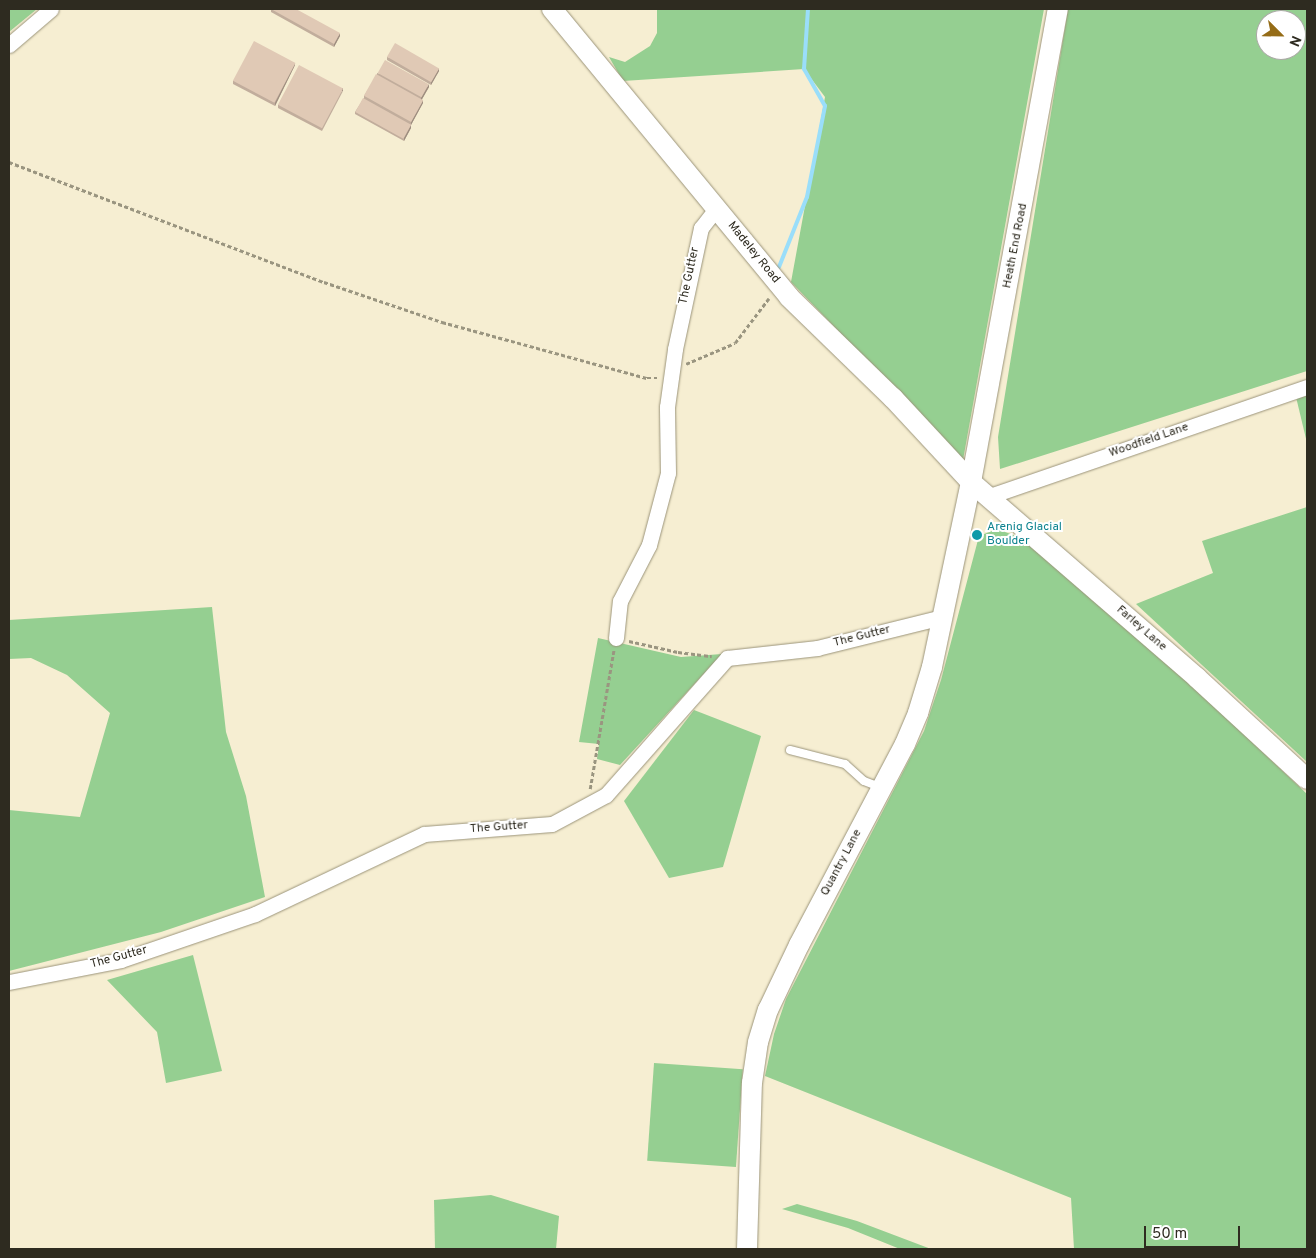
<!DOCTYPE html>
<html>
<head>
<meta charset="utf-8">
<style>
	body { margin:0 }
	#map { position:relative; width:1316px; height:1258px; overflow:hidden; background:#f6eed2; font-family:Overpass,sans-serif }
	div>[style] { position:absolute }
	.green>* { inset:0; background:#95cf91; transform-origin:0 0 }
	.stream>* { height:4px; margin:-2px; padding:0 2px; transform-origin:2px; border-radius:2px; background:#9adefa }
	.path>* { height:2.5px; margin-top:-1.25px; transform-origin:0; background:repeating-linear-gradient(90deg,#9a9580 0 4px,transparent 0 6.5px) }
	.roads { filter:drop-shadow(0 0 1px #9b947a) drop-shadow(0 0 1px #9b947a) }
	.service>* { height:8px; margin:-4px; padding:0 4px; transform-origin:4px; border-radius:4px; background:#fff }
	.minor>* { height:15px; margin:-7.5px; padding:0 7.5px; transform-origin:7.5px; border-radius:7.5px; background:#fff }
	.tertiary>* { height:20px; margin:-10px; padding:0 10px; transform-origin:10px; border-radius:10px; background:#fff }
	.wall>* { inset:0; background:#c1ad9c }
	.shaded-wall>* { inset:0; background:#9d8d7f; transform-origin:0 0 }
	.building>* { inset:0; background:#e0c9b5; transform-origin:0 0 }
	.dots>* { width:14px; height:14px; translate:-50% -50%; box-sizing:border-box; border:2px solid #fff; border-radius:50% }
	span { translate:-50% -50%; white-space:nowrap; text-align:center; line-height:1.15; -webkit-text-stroke:4px #fff; paint-order:stroke }
	.street-label { font-size:12px; color:#2e2b20 }
	.culture-label { font-size:12px; color:#0d838f }
	.left { translate:0 -50%; text-align:left }
	.frame { position:absolute; inset:0; border:10px solid #2e2b20; pointer-events:none }
	.north { position:absolute; left:1256px; top:10px; width:50px; height:50px; box-sizing:border-box; background:#fff; border:1px solid #abaaa6; border-radius:50%; rotate:113deg; font-size:14px; font-weight:700; line-height:20px; text-align:center; color:#2e2b20 }
	.north::after { content:''; display:block; margin:auto; width:18px; height:22px; background:#956c17; clip-path:polygon(50% 0,100% 100%,50% 72%,0 100%) }
	.scale { position:absolute; left:1144px; top:1226px; width:96px; height:22px; box-sizing:border-box; border:2px solid #2e2b20; border-top:0; padding-left:6px; font-size:15px; line-height:18px; white-space:nowrap; color:#2e2b20; -webkit-text-stroke:4px #fff; paint-order:stroke }
</style>
</head>
<body>
<div id="map">
	<div class="green">
		<div style="clip-path:polygon(9px 9px,37px 9px,9px 32px)"></div>
		<div style="clip-path:polygon(657px 9px,1044px 9px,963px 460px,791px 282px,825px 97px,804px 69px,623px 81px,609px 57px,625px 62px,650px 46px,657px 33px)"></div>
		<div style="clip-path:polygon(evenodd,1068px 9px,1307px 9px,1307px 371px,1000px 469px,998px 437px,1068px 9px,1266px 20px,1296px 20px,1296px 50px,1266px 50px,1266px 20px)"></div>
		<div style="clip-path:polygon(1307px 394px,1307px 443px,1296px 397px)"></div>
		<div style="clip-path:polygon(1307px 507px,1307px 762px,1136px 604px,1213px 573px,1202px 541px)"></div>
		<div style="clip-path:polygon(997px 529px,1024px 539px,1162px 657px,1307px 794px,1307px 1249px,1074px 1249px,1071px 1198px,765px 1076px,774px 1034px,786px 999px,924px 731px,941px 680px,979px 536px)"></div>
		<div style="clip-path:polygon(212px 607px,226px 732px,246px 796px,265px 897px,161px 932px,9px 971px,9px 810px,80px 817px,110px 713px,67px 675px,31px 658px,9px 659px,9px 620px)"></div>
		<div style="clip-path:polygon(598px 638px,681px 657px,722px 654px,620px 765px,597px 759px,599px 744px,579px 742px)"></div>
		<div style="clip-path:polygon(694px 710px,761px 736px,723px 867px,669px 878px,624px 801px)"></div>
		<div style="clip-path:polygon(193px 955px,222px 1071px,166px 1083px,157px 1032px,107px 980px)"></div>
		<div style="left:654px;top:1063px;width:89px;height:98px;rotate:4deg"></div>
		<div style="clip-path:polygon(491px 1195px,559px 1216px,556px 1249px,435px 1249px,434px 1200px)"></div>
		<div style="clip-path:polygon(797px 1204px,857px 1221px,931px 1249px,900px 1249px,848px 1228px,782px 1209px)"></div>
	</div>
	<div class="stream">
		<div style="left:779px;top:267px;width:75px;rotate:-68.2deg"></div>
		<div style="left:807px;top:197px;width:93px;rotate:-78.8deg"></div>
		<div style="left:825px;top:106px;width:43px;rotate:-119.6deg"></div>
		<div style="left:804px;top:69px;width:60px;rotate:-86.2deg"></div>
	</div>
	<div class="path">
		<div style="left:9px;top:162px;width:337px;rotate:20.9deg"></div>
		<div style="left:324px;top:282px;width:125px;rotate:18.7deg"></div>
		<div style="left:442px;top:322px;width:213px;rotate:15.3deg"></div>
		<div style="left:647px;top:378px;width:10px"></div>
		<div style="left:686px;top:364px;width:53px;rotate:-23.2deg"></div>
		<div style="left:735px;top:343px;width:56px;rotate:-52.9deg"></div>
		<div style="left:629px;top:641px;width:50px;rotate:12.7deg"></div>
		<div style="left:678px;top:652px;width:34px;rotate:7deg"></div>
		<div style="left:590px;top:789px;width:142px;rotate:-80.3deg"></div>
	</div>
	<div class="roads">
		<div class="service">
			<div style="left:790px;top:750px;width:57px;rotate:14.3deg"></div>
			<div style="left:845px;top:764px;width:25px;rotate:42deg"></div>
			<div style="left:864px;top:781px;width:19px;rotate:21deg"></div>
		</div>
		<div class="minor">
			<div style="left:9px;top:45px;width:55px;rotate:-40.6deg"></div>
			<div style="left:990px;top:496px;width:335px;rotate:-19deg"></div>
			<div style="left:616px;top:638px;width:37px;rotate:-84deg"></div>
			<div style="left:620px;top:601px;width:63px;rotate:-62.6deg"></div>
			<div style="left:649px;top:545px;width:74px;rotate:-75.2deg"></div>
			<div style="left:668px;top:473px;width:66px;rotate:-90.9deg"></div>
			<div style="left:667px;top:407px;width:59px;rotate:-82.1deg"></div>
			<div style="left:675px;top:349px;width:124px;rotate:-77.9deg"></div>
			<div style="left:701px;top:228px;width:24px;rotate:-52deg"></div>
			<div style="left:9px;top:982px;width:114px;rotate:-11.1deg"></div>
			<div style="left:121px;top:960px;width:142px;rotate:-18.9deg"></div>
			<div style="left:255px;top:914px;width:187px;rotate:-25.3deg"></div>
			<div style="left:424px;top:834px;width:128px;rotate:-4.5deg"></div>
			<div style="left:552px;top:824px;width:61px;rotate:-28.2deg"></div>
			<div style="left:606px;top:795px;width:183px;rotate:-48.5deg"></div>
			<div style="left:727px;top:658px;width:91px;rotate:-6.3deg"></div>
			<div style="left:817px;top:648px;width:129px;rotate:-13.9deg"></div>
		</div>
		<div class="tertiary">
			<div style="left:552px;top:9px;width:373px;rotate:50.5deg"></div>
			<div style="left:789px;top:297px;width:145px;rotate:44.2deg"></div>
			<div style="left:893px;top:398px;width:115px;rotate:47.1deg"></div>
			<div style="left:971px;top:482px;width:299px;rotate:40.9deg"></div>
			<div style="left:1197px;top:678px;width:149px;rotate:42.6deg"></div>
			<div style="left:747px;top:1249px;width:166px;rotate:-88.3deg"></div>
			<div style="left:752px;top:1083px;width:41px;rotate:-81.7deg"></div>
			<div style="left:758px;top:1042px;width:34px;rotate:-73deg"></div>
			<div style="left:768px;top:1010px;width:72px;rotate:-64.5deg"></div>
			<div style="left:799px;top:945px;width:227px;rotate:-62.2deg"></div>
			<div style="left:905px;top:744px;width:34px;rotate:-67deg"></div>
			<div style="left:918px;top:713px;width:48px;rotate:-73.1deg"></div>
			<div style="left:932px;top:667px;width:189px;rotate:-78.1deg"></div>
			<div style="left:971px;top:482px;width:481px;rotate:-79.6deg"></div>
		</div>
	</div>
	<div class="wall">
		<div style="clip-path:polygon(271px 9px,340px 36px,334px 47px,271px 12px)"></div>
		<div style="clip-path:polygon(387px 57px,439px 71px,431px 85px,387px 60px)"></div>
		<div style="clip-path:polygon(295px 65px,275px 106px,233px 84px,233px 81px)"></div>
		<div style="clip-path:polygon(377px 73px,429px 87px,422px 99px,423px 103px,411px 125px,411px 128px,404px 141px,355px 114px,355px 112px,364px 98px,364px 96px,377px 75px)"></div>
		<div style="clip-path:polygon(343px 91px,322px 131px,278px 108px,278px 105px)"></div>
	</div>
	<div class="shaded-wall">
		<div style="clip-path:polygon(340px 33px,340px 36px,334px 47px,334px 44px)"></div>
		<div style="clip-path:polygon(295px 63px,295px 65px,275px 106px,275px 103px)"></div>
		<div style="clip-path:polygon(439px 68px,439px 71px,431px 85px,431px 82px)"></div>
		<div style="clip-path:polygon(429px 84px,429px 87px,421px 101px,421px 98px)"></div>
		<div style="left:343px;top:88px;width:3px;height:45px;rotate:90deg"></div>
		<div style="clip-path:polygon(423px 100px,423px 103px,411px 125px,411px 128px,404px 141px,404px 138px,411px 125px,411px 122px)"></div>
	</div>
	<div class="building">
		<div style="clip-path:polygon(271px 9px,296px 9px,340px 33px,334px 44px)"></div>
		<div style="left:254px;top:41px;width:47px;height:45px;rotate:28deg"></div>
		<div style="left:395px;top:43px;width:51px;height:16px;rotate:30deg"></div>
		<div style="left:385px;top:60px;width:50px;height:15px;rotate:29deg"></div>
		<div style="left:299px;top:65px;width:50px;height:45px;rotate:28deg"></div>
		<div style="left:376px;top:74px;width:54px;height:25px;rotate:29deg"></div>
		<div style="left:363px;top:98px;width:55px;height:16px;rotate:29deg"></div>
	</div>
	<div class="dots">
		<div style="left:977px;top:535px;background:#0f9aa8"></div>
	</div>
	<div class="street-label">
		<span style="left:1016px;top:246px;rotate:-79deg">Heath End Road</span>
		<span style="left:753px;top:253px;rotate:51deg">Madeley Road</span>
		<span style="left:690px;top:276px;rotate:-78deg">The Gutter</span>
		<span style="left:1149px;top:441px;rotate:-19deg">Woodfield Lane</span>
		<span style="left:1141px;top:629px;rotate:41deg">Farley Lane</span>
		<span style="left:862px;top:637px;rotate:-14deg">The Gutter</span>
		<span style="left:499px;top:828px;rotate:-4deg">The Gutter</span>
		<span style="left:842px;top:863px;rotate:-62deg">Quantry Lane</span>
		<span style="left:119px;top:958px;rotate:-15deg">The Gutter</span>
	</div>
	<div class="culture-label">
		<span class="left" style="left:987px;top:535px">Arenig Glacial<br>Boulder</span>
	</div>
	<div class="frame"></div>
	<div class="north">N</div>
	<div class="scale">50 m</div>
</div>
</body>
</html>
